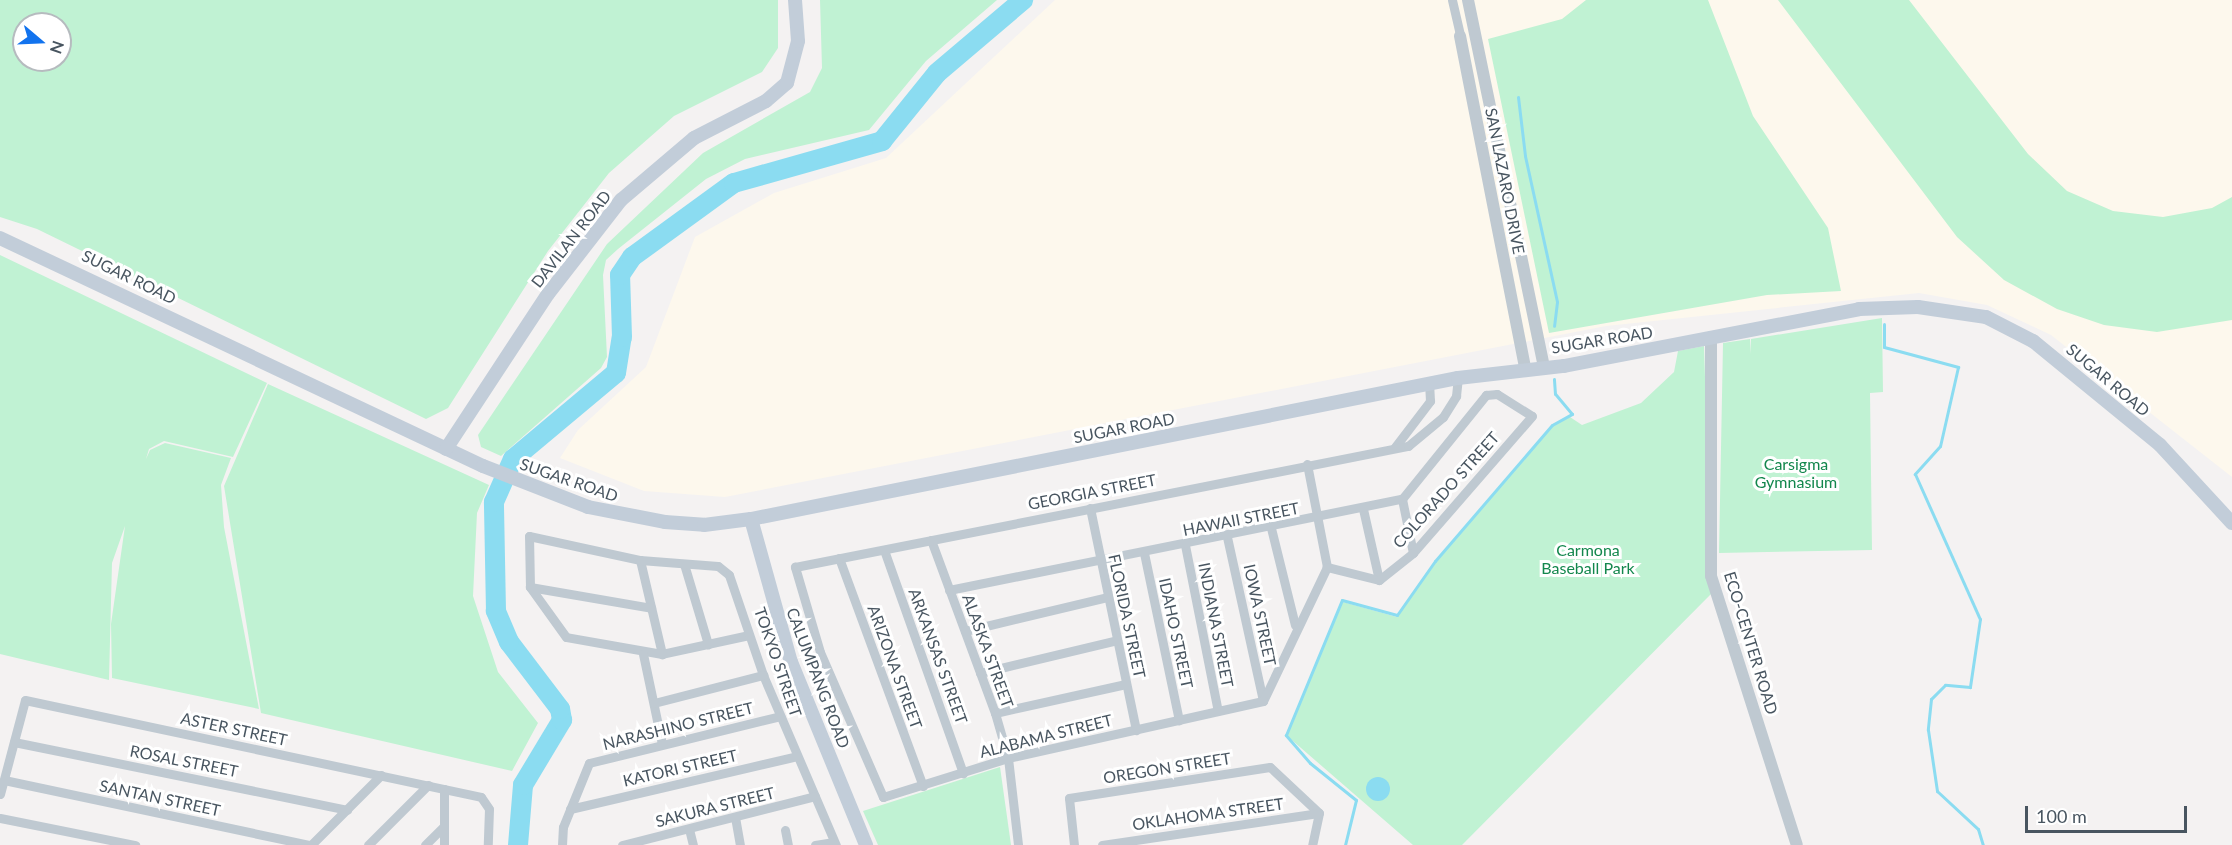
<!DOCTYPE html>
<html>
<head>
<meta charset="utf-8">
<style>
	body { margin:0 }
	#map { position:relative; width:2232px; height:845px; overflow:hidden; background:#f4f2f2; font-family:Lato,sans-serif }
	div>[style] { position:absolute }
	.commercial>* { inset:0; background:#fdf8ed }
	.green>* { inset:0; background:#c0f2d3 }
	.water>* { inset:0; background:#8bdcf1 }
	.round { border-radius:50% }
	.stream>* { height:3px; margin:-1.5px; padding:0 1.5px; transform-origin:1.5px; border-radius:1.5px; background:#8bdcf1 }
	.river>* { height:20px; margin:-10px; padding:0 10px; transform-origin:10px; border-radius:10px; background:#8bdcf1 }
	.minor>* { height:9px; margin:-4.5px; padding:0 4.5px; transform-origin:4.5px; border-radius:4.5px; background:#bfc9d1 }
	.tertiary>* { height:12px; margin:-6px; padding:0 6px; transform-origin:6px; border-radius:6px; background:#bfc9d1 }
	.secondary>* { height:14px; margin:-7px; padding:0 7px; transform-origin:7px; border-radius:7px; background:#c2cdd9 }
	span { translate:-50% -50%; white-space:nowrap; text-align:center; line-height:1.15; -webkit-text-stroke:6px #fff; paint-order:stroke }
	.street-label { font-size:16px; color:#485560 }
	.park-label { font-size:16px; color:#13874d }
	.north { position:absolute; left:12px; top:12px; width:60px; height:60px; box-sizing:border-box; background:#fff; border:2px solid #b6bbbf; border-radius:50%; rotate:109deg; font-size:16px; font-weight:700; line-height:24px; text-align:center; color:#485560 }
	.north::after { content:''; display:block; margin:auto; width:21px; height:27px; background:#1273ee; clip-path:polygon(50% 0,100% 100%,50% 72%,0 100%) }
	.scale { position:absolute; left:2025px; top:806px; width:162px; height:27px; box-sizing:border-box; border:3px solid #485560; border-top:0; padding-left:8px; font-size:18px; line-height:21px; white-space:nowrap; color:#485560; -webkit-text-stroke:4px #fff; paint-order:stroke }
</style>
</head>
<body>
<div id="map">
	<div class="commercial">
		<div style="clip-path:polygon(1055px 0,2232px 0,2232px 477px,2051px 335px,1987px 305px,1919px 293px,1606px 326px,725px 497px,644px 491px,560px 458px,578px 430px,646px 367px,695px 237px,774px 193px,886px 158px)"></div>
	</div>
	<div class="green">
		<div style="clip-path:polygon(evenodd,0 0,778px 0,778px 48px,762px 72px,674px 116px,609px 173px,548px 251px,448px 408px,426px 419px,37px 229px,0 217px,0 0,24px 24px,60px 24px,60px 60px,24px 60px,24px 24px)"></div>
		<div style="clip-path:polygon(820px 0,997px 0,926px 61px,869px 130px,745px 159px,706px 179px,618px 249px,606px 260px,603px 275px,607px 357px,601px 368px,501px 456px,481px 447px,478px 435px,607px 244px,703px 153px,810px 92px,822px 68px)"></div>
		<div style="clip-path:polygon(1586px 0,1708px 0,1753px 116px,1828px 228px,1841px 291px,1767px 295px,1549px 333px,1488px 39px,1562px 19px)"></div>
		<div style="clip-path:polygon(1778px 0,1909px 0,2028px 154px,2067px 191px,2113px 211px,2163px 217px,2212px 208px,2232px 197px,2232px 320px,2157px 332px,2104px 325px,2057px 309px,2004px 280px,1957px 237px)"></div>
		<div style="clip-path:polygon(0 255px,267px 383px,233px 457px,164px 441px,149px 449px,146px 459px,150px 450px,165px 443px,231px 458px,221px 485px,224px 527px,259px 709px,112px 678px,111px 624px,125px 526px,112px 563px,109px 680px,0 654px)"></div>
		<div style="clip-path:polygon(1882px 318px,1883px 392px,1870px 393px,1872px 550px,1719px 553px,1723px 343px,1750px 339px,1750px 354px,1751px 339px)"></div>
		<div style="clip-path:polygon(1704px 346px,1712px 593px,1462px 845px,1413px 845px,1286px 735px,1343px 602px,1397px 617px,1437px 561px,1553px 426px,1570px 417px,1582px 425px,1641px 403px,1674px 372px,1678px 351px)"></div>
		<div style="clip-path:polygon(268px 384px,489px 485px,477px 513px,473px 596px,498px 672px,538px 723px,512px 771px,261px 713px,224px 486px)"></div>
		<div style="clip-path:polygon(1000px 767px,1011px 845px,878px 845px,863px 811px)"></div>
	</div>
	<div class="water">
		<div class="round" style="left:1366px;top:777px;width:24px;height:24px"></div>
	</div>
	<div class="stream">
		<div style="left:1518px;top:97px;width:59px;rotate:83.2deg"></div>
		<div style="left:1525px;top:156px;width:149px;rotate:77.6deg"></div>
		<div style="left:1557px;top:302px;width:24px;rotate:97deg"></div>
		<div style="left:1884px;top:324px;width:23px;rotate:90deg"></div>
		<div style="left:1884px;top:347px;width:77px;rotate:15.1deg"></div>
		<div style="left:1958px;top:367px;width:81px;rotate:102.8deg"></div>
		<div style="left:1940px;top:446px;width:38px;rotate:132deg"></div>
		<div style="left:1915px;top:474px;width:159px;rotate:65.9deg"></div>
		<div style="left:1980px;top:619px;width:69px;rotate:98.4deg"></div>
		<div style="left:1970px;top:687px;width:25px;rotate:-175deg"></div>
		<div style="left:1945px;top:685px;width:20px;rotate:135deg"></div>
		<div style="left:1931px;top:699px;width:31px;rotate:96deg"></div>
		<div style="left:1928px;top:730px;width:62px;rotate:81.6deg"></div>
		<div style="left:1937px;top:791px;width:56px;rotate:42.8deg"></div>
		<div style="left:1978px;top:829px;width:17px;rotate:73deg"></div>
		<div style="left:1345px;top:845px;width:46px;rotate:-76.3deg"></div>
		<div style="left:1356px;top:800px;width:59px;rotate:-141.2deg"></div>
		<div style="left:1310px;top:763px;width:37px;rotate:-131deg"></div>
		<div style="left:1286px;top:735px;width:146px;rotate:-67.5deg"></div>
		<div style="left:1342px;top:600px;width:57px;rotate:15.3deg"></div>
		<div style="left:1397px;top:615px;width:66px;rotate:-54.9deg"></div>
		<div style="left:1435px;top:561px;width:179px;rotate:-49.3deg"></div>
		<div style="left:1552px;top:425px;width:23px;rotate:-29deg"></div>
		<div style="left:1572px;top:414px;width:26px;rotate:-130deg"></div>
		<div style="left:1555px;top:394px;width:15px;rotate:-94deg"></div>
	</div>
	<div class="river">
		<div style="left:518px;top:845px;width:60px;rotate:-85.2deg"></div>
		<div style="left:523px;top:785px;width:76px;rotate:-59deg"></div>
		<div style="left:562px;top:720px;width:11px;rotate:-100deg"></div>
		<div style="left:560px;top:709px;width:84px;rotate:-127.3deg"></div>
		<div style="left:509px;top:642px;width:34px;rotate:-113deg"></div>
		<div style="left:496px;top:611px;width:109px;rotate:-91.1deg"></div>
		<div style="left:494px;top:502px;width:47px;rotate:-66.2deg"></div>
		<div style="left:513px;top:459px;width:134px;rotate:-39.9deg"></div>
		<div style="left:616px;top:373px;width:36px;rotate:-81deg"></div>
		<div style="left:622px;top:337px;width:62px;rotate:-91.8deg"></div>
		<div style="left:620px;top:275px;width:22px;rotate:-56deg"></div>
		<div style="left:632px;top:257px;width:126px;rotate:-36deg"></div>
		<div style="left:734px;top:183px;width:154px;rotate:-15.8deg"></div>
		<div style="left:882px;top:141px;width:87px;rotate:-51deg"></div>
		<div style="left:937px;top:73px;width:113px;rotate:-40.3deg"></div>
	</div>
	<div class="minor">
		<div style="left:1452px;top:0;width:37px;rotate:77deg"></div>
		<div style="left:1395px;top:447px;width:58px;rotate:-52.7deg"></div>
		<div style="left:1430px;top:401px;width:17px;rotate:-93deg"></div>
		<div style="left:1307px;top:464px;width:105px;rotate:79deg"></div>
		<div style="left:1402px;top:499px;width:55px;rotate:78.5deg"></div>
		<div style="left:1090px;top:508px;width:227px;rotate:78.3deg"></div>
		<div style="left:1363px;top:509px;width:73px;rotate:77.3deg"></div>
		<div style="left:1271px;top:528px;width:100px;rotate:76.1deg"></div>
		<div style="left:1227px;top:537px;width:168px;rotate:77.6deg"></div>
		<div style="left:931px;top:540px;width:184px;rotate:69.7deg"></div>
		<div style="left:995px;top:713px;width:47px;rotate:73.9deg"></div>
		<div style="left:1008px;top:758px;width:88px;rotate:83.4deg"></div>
		<div style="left:1185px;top:545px;width:169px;rotate:78.8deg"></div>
		<div style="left:884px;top:550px;width:237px;rotate:70.5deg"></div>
		<div style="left:1144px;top:553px;width:171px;rotate:78.2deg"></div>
		<div style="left:839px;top:558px;width:243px;rotate:69.8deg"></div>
		<div style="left:640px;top:560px;width:97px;rotate:76.8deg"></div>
		<div style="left:684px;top:564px;width:84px;rotate:73.3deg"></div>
		<div style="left:1379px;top:580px;width:54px;rotate:-166deg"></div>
		<div style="left:1327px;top:567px;width:148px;rotate:115.5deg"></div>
		<div style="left:1263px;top:701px;width:261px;rotate:167.4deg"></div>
		<div style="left:1008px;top:758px;width:131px;rotate:162.7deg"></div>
		<div style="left:883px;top:797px;width:158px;rotate:-113.5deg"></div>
		<div style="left:820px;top:652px;width:89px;rotate:-106.4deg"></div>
		<div style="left:795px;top:567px;width:625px;rotate:-11.17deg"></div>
		<div style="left:1408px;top:446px;width:45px;rotate:-39.6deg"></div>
		<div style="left:1443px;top:417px;width:25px;rotate:-58deg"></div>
		<div style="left:1456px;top:396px;width:18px;rotate:-84deg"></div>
		<div style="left:530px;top:587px;width:123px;rotate:9.8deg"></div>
		<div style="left:949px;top:590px;width:462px;rotate:-11.4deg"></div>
		<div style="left:1402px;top:499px;width:134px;rotate:-51.1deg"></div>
		<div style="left:1486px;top:395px;width:11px;rotate:-5deg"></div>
		<div style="left:1497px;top:394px;width:41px;rotate:32.2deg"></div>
		<div style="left:1532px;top:416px;width:181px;rotate:131deg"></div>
		<div style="left:1413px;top:553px;width:43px;rotate:141.5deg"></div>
		<div style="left:965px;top:631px;width:147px;rotate:-13.4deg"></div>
		<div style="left:749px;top:635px;width:89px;rotate:167.7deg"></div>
		<div style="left:662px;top:654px;width:97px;rotate:-170deg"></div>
		<div style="left:566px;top:637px;width:62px;rotate:-125.8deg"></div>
		<div style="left:530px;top:587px;width:51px;rotate:-91.1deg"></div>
		<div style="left:529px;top:536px;width:114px;rotate:12.2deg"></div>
		<div style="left:640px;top:560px;width:78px;rotate:4.4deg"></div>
		<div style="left:718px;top:566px;width:14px;rotate:39deg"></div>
		<div style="left:729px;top:575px;width:106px;rotate:71.2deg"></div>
		<div style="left:763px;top:675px;width:185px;rotate:66.8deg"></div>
		<div style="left:643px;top:654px;width:92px;rotate:78.1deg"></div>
		<div style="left:980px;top:673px;width:141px;rotate:-13.5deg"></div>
		<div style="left:654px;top:703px;width:113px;rotate:-14.4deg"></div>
		<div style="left:995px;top:713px;width:134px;rotate:-12.5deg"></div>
		<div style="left:14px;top:742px;width:340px;rotate:11.5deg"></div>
		<div style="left:4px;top:780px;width:314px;rotate:12deg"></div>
		<div style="left:0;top:794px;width:97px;rotate:-75.1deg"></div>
		<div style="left:25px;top:700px;width:466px;rotate:12deg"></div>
		<div style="left:481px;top:797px;width:14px;rotate:56deg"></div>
		<div style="left:489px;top:809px;width:36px;rotate:92deg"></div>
		<div style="left:570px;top:809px;width:233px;rotate:-13.1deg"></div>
		<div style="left:735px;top:817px;width:28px;rotate:80deg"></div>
		<div style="left:0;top:818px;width:138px;rotate:11.3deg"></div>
		<div style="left:689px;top:829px;width:16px;rotate:76deg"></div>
		<div style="left:785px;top:830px;width:15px;rotate:79deg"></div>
		<div style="left:311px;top:845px;width:99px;rotate:-45deg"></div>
		<div style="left:368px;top:845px;width:85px;rotate:-45deg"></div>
		<div style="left:425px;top:845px;width:25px;rotate:-45deg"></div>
		<div style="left:444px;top:845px;width:56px;rotate:-90deg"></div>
		<div style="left:562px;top:845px;width:18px;rotate:-87deg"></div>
		<div style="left:563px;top:827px;width:69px;rotate:-67.9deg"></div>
		<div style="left:589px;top:763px;width:197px;rotate:-13.8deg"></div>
		<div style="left:622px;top:845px;width:199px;rotate:-14.2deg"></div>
		<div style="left:815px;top:845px;width:19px;rotate:-9deg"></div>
		<div style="left:1074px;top:845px;width:47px;rotate:-96.1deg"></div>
		<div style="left:1069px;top:798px;width:203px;rotate:-8.8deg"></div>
		<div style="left:1270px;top:767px;width:67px;rotate:43.2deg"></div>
		<div style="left:1319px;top:813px;width:33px;rotate:102deg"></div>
		<div style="left:1102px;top:845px;width:219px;rotate:-8.4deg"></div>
	</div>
	<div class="tertiary">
		<div style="left:1468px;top:0;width:374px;rotate:78.3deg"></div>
		<div style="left:1460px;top:36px;width:338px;rotate:78.9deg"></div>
		<div style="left:1711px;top:337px;width:239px;rotate:90deg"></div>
		<div style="left:1711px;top:576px;width:282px;rotate:72.3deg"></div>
	</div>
	<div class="secondary">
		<div style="left:0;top:238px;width:534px;rotate:25.27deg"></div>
		<div style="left:483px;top:466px;width:113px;rotate:21.3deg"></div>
		<div style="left:588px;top:507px;width:78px;rotate:11deg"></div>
		<div style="left:665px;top:522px;width:39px;rotate:4deg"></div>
		<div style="left:704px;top:525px;width:47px;rotate:-7.3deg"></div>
		<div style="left:751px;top:519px;width:721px;rotate:-11.28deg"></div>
		<div style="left:1458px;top:378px;width:107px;rotate:-6.5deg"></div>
		<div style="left:1564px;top:366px;width:300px;rotate:-10.9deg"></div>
		<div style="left:1859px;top:309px;width:59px;rotate:-1.9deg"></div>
		<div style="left:1918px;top:307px;width:69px;rotate:8.4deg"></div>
		<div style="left:1986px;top:317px;width:53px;rotate:27.1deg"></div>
		<div style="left:2033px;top:341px;width:164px;rotate:39.3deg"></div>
		<div style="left:2160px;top:445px;width:106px;rotate:47.3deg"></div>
		<div style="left:446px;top:449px;width:186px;rotate:-56.7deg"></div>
		<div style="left:548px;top:294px;width:119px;rotate:-52.2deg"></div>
		<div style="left:621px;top:200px;width:96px;rotate:-40.3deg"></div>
		<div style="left:694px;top:138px;width:81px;rotate:-27.2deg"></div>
		<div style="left:766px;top:101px;width:28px;rotate:-41deg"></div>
		<div style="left:787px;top:83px;width:43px;rotate:-75.3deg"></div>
		<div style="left:798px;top:41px;width:41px;rotate:-94.2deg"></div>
		<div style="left:751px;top:519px;width:148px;rotate:74.4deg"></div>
		<div style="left:791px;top:662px;width:198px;rotate:67.7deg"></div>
	</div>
	<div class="street-label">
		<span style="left:1505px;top:181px;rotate:79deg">SAN LAZARO DRIVE</span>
		<span style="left:571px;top:239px;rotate:-52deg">DAVILAN ROAD</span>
		<span style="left:129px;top:277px;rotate:26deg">SUGAR ROAD</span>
		<span style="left:1602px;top:340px;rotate:-9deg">SUGAR ROAD</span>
		<span style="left:2108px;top:380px;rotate:40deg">SUGAR ROAD</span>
		<span style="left:1124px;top:428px;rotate:-11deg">SUGAR ROAD</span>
		<span style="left:569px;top:480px;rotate:19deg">SUGAR ROAD</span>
		<span style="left:1446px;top:490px;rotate:-48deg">COLORADO STREET</span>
		<span style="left:1092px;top:492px;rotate:-11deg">GEORGIA STREET</span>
		<span style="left:1241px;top:519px;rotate:-11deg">HAWAII STREET</span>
		<span style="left:1260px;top:615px;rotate:78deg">IOWA STREET</span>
		<span style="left:1127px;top:616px;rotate:78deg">FLORIDA STREET</span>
		<span style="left:1216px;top:625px;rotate:79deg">INDIANA STREET</span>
		<span style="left:1176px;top:633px;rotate:78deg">IDAHO STREET</span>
		<span style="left:1751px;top:643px;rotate:73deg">ECO-CENTER ROAD</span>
		<span style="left:988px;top:651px;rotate:70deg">ALASKA STREET</span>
		<span style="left:938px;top:656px;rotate:70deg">ARKANSAS STREET</span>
		<span style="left:778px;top:662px;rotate:71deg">TOKYO STREET</span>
		<span style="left:895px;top:667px;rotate:70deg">ARIZONA STREET</span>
		<span style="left:818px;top:678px;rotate:69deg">CALUMPANG ROAD</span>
		<span style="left:678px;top:726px;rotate:-14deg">NARASHINO STREET</span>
		<span style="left:234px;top:729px;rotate:12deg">ASTER STREET</span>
		<span style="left:1046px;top:736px;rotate:-14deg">ALABAMA STREET</span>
		<span style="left:184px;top:761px;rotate:11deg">ROSAL STREET</span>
		<span style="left:680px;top:768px;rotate:-13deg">KATORI STREET</span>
		<span style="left:1167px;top:768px;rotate:-9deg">OREGON STREET</span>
		<span style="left:160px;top:798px;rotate:12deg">SANTAN STREET</span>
		<span style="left:715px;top:807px;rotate:-14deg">SAKURA STREET</span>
		<span style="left:1208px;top:814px;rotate:-8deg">OKLAHOMA STREET</span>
	</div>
	<div class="park-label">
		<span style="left:1796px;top:473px">Carsigma<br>Gymnasium</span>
		<span style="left:1588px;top:559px">Carmona<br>Baseball Park</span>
	</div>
	<div class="north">N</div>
	<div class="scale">100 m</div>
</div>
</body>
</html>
